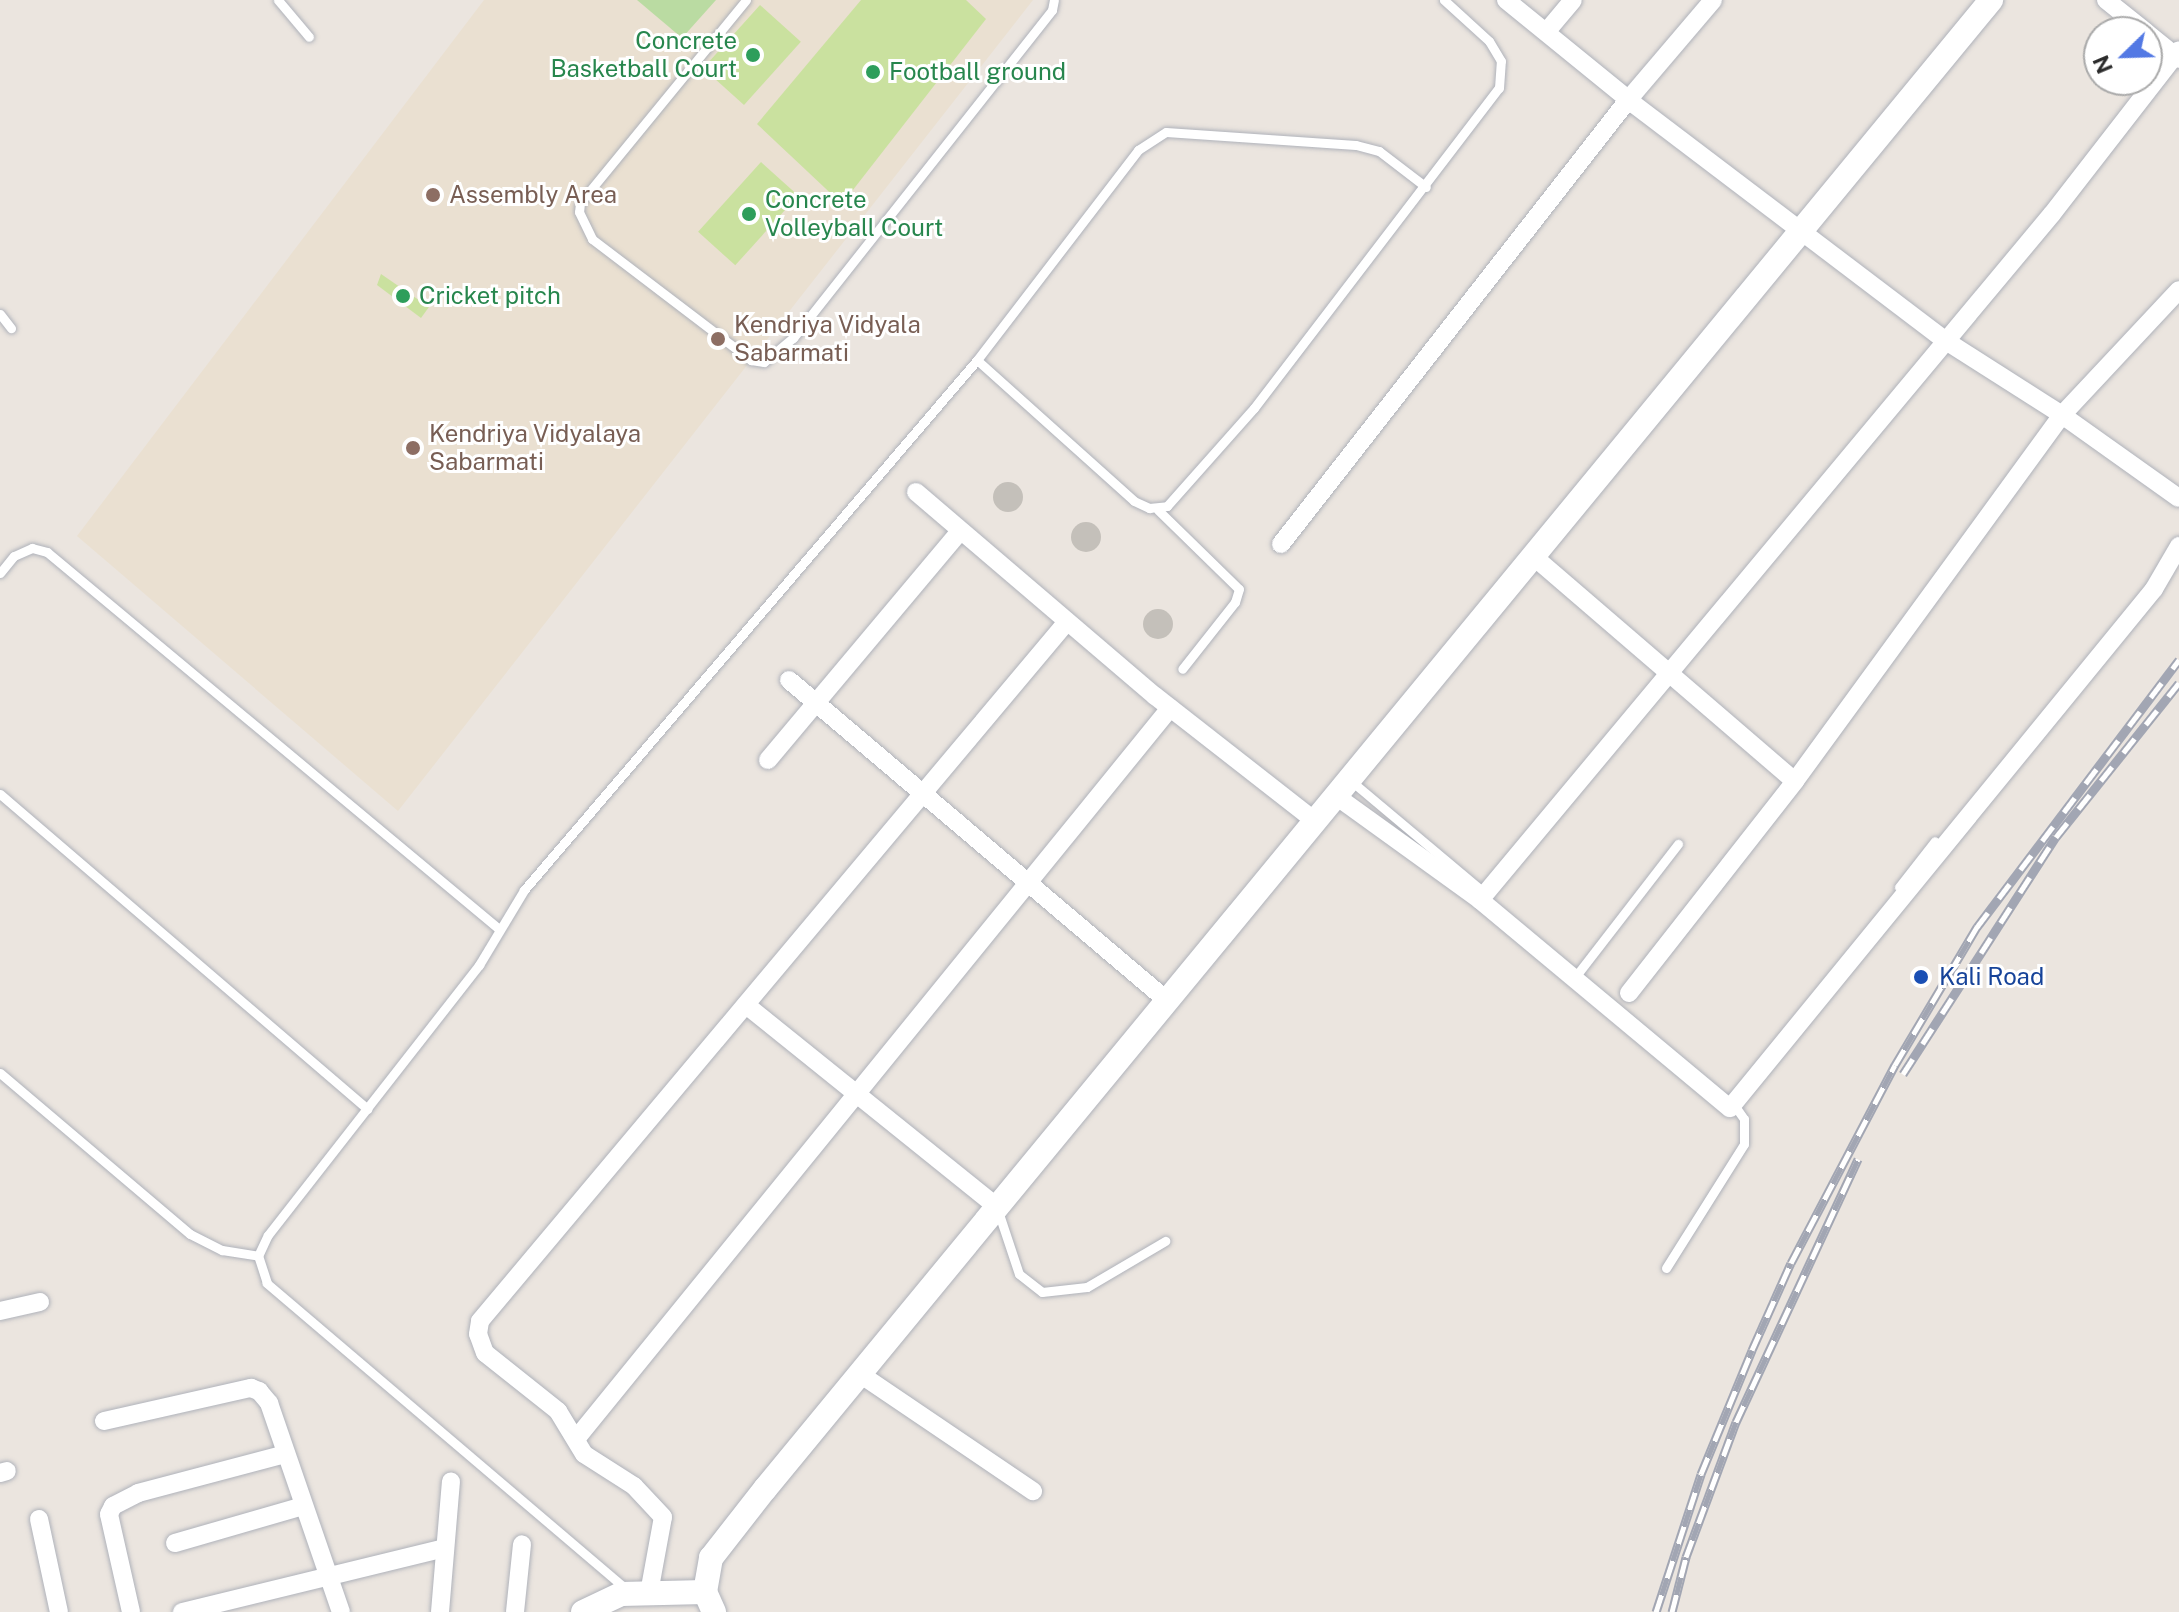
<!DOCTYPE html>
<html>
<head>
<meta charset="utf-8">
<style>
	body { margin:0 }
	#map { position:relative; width:2179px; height:1612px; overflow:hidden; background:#ebe5df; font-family:"Public Sans",sans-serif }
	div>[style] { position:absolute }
	.education>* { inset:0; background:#eae0d1 }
	.green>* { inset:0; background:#badba2 }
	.pitch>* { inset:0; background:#cae19f; transform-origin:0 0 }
	.building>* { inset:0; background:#c4c0ba }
	.round { border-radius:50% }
	.roads { filter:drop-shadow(0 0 2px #afb2ba) drop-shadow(0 0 2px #afb2ba) }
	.lane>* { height:9px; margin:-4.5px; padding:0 4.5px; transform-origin:4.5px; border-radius:4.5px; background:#fff }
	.street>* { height:18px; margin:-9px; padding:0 9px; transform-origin:9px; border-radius:9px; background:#fff }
	.secondary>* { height:24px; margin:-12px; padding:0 12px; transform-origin:12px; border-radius:12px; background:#fff }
	.rail>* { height:9px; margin-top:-4.5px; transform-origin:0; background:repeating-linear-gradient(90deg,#fff 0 18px,#a2a6b3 0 36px); box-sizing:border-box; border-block:2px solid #a2a6b3 }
	.dots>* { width:22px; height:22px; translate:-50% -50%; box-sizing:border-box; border:4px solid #fff; border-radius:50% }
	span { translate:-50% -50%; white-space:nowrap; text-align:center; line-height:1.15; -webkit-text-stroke:6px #fff; paint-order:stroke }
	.leisure-label { font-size:24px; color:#27864d }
	.right { translate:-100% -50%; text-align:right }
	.left { translate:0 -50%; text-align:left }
	.education-label { font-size:24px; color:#785e54 }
	.transit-label { font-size:24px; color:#164399 }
	.north { position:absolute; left:2083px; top:16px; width:80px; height:80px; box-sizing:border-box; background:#fff; border:2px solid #aaa; border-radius:50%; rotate:247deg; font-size:22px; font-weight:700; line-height:32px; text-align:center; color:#2b2b2b }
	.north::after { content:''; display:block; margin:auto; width:28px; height:36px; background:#5379e4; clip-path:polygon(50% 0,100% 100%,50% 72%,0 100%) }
</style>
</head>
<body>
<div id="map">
	<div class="education">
		<div style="clip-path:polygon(484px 0,1033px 0,398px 811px,77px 536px)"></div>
	</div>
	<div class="green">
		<div style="clip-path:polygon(637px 0,716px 0,682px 38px)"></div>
	</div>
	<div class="pitch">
		<div style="clip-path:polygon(861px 0,966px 0,986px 19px,842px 204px,757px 124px)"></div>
		<div style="left:760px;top:5px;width:55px;height:85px;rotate:42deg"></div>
		<div style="left:761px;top:162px;width:50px;height:94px;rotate:42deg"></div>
		<div style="clip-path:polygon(381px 274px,429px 307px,421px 318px,377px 285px)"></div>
	</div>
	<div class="building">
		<div class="round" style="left:993px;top:482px;width:30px;height:30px"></div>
		<div class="round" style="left:1071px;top:522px;width:30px;height:30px"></div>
		<div class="round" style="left:1143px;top:609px;width:30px;height:30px"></div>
	</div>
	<div class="roads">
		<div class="lane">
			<div style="left:278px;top:0;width:48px;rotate:50deg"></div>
			<div style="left:746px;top:0;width:262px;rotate:129.3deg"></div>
			<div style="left:580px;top:203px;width:9px;rotate:96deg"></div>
			<div style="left:579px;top:212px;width:30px;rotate:64deg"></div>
			<div style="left:592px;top:239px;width:200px;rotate:37.3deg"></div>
			<div style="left:751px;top:360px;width:13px;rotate:9deg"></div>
			<div style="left:764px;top:362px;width:38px;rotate:-40deg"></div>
			<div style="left:793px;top:338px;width:418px;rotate:-51.7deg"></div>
			<div style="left:1052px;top:10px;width:10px;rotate:-79deg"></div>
			<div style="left:0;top:314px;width:18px;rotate:52deg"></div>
			<div style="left:977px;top:360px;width:211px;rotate:41.9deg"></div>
			<div style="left:1134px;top:501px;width:17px;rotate:25deg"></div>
			<div style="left:1149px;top:508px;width:18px;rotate:-6deg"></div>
			<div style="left:1167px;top:506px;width:131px;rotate:-48.4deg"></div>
			<div style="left:1254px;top:408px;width:403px;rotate:-52.6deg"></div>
			<div style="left:1499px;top:88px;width:27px;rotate:-86deg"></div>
			<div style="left:1501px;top:61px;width:23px;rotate:-121deg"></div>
			<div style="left:1489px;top:41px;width:61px;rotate:-137.7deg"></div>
			<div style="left:1158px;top:510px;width:113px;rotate:44.3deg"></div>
			<div style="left:1239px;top:589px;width:14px;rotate:107deg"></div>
			<div style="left:1235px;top:602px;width:85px;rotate:128.3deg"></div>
			<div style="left:0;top:573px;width:22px;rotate:-51deg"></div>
			<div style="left:14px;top:556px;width:20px;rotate:-24deg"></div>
			<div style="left:32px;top:548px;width:16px;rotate:15deg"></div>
			<div style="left:47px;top:552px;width:589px;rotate:39.83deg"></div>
			<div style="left:1350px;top:780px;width:177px;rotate:40deg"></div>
			<div style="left:0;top:794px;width:484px;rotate:40.6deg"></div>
			<div style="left:1899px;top:887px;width:58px;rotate:-52deg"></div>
			<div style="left:1579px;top:972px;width:162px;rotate:-52.3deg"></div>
			<div style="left:0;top:1073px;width:249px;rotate:40.3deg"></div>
			<div style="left:190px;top:1234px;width:36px;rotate:27deg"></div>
			<div style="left:222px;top:1250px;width:36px;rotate:9deg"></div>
			<div style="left:998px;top:1211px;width:66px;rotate:71.6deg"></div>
			<div style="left:1019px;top:1274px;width:29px;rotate:38deg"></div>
			<div style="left:1042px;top:1292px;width:45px;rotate:-6.3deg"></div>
			<div style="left:1087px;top:1287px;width:91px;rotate:-30.5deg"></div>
			<div style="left:1666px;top:1268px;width:146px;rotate:-57.8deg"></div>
			<div style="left:1744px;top:1144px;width:25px;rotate:-90deg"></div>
			<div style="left:1744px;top:1119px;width:21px;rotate:-125deg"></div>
			<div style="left:626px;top:1589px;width:472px;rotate:-139.6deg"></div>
			<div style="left:267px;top:1283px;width:28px;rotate:-108deg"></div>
			<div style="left:258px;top:1256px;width:23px;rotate:-65deg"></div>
			<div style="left:268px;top:1235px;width:343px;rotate:-52deg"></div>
			<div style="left:479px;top:965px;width:87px;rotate:-59deg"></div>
			<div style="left:524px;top:890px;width:697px;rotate:-49.48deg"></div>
			<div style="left:977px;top:360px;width:265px;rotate:-52.5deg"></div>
			<div style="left:1138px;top:150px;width:33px;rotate:-33deg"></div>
			<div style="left:1166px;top:132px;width:190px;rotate:3.9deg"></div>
			<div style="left:1356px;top:145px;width:24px;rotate:15deg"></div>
			<div style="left:1379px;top:151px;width:59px;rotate:37.5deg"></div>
		</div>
		<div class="street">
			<div style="left:1506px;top:0;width:166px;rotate:39.1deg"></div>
			<div style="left:1635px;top:105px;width:390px;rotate:37.2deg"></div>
			<div style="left:1946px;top:341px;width:138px;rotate:32.5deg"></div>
			<div style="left:2062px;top:415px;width:143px;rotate:35.4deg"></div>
			<div style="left:2106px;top:0;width:51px;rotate:38.7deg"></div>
			<div style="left:1547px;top:31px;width:40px;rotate:-50deg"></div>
			<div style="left:2147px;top:33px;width:41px;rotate:39.1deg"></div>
			<div style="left:916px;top:492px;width:314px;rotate:40.5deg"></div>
			<div style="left:1155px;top:696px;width:203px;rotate:38deg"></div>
			<div style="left:1281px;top:544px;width:564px;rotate:-51.99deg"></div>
			<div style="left:1628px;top:100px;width:131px;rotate:-49.6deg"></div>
			<div style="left:1533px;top:556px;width:345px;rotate:40.7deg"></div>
			<div style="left:789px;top:680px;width:496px;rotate:40.3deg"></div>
			<div style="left:768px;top:760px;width:297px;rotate:-50deg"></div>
			<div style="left:1336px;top:796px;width:178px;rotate:35.8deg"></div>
			<div style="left:1480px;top:900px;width:325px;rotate:39.8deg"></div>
			<div style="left:1730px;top:1108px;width:670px;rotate:-50.75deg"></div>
			<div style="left:2154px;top:589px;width:50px;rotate:-59.8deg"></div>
			<div style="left:1480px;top:900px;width:893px;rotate:-50.18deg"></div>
			<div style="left:2052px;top:214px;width:207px;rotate:-52.2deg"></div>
			<div style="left:1629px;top:993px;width:269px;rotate:-51.9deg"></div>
			<div style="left:1795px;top:781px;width:453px;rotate:-53.9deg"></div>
			<div style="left:2062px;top:415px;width:171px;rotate:-46.9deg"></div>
			<div style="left:746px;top:1005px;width:322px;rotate:38.8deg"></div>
			<div style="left:0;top:1311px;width:41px;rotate:-12.7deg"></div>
			<div style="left:860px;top:1374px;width:209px;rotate:34.1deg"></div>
			<div style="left:104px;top:1421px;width:151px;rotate:-12.7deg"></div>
			<div style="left:251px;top:1388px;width:9px;rotate:21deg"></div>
			<div style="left:259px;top:1391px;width:16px;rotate:50deg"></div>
			<div style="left:269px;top:1403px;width:221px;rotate:71deg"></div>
			<div style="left:576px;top:1439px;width:942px;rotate:-50.9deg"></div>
			<div style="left:0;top:1473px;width:7px;rotate:-16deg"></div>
			<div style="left:39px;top:1519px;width:95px;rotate:77.9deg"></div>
			<div style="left:175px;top:1543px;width:133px;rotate:-16.1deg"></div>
			<div style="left:649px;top:1593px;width:77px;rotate:-79.6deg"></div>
			<div style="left:663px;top:1517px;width:42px;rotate:-133.1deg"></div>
			<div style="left:634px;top:1486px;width:59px;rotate:-147.4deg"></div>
			<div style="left:584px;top:1454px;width:50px;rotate:-121.2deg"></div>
			<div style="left:558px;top:1411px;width:93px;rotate:-141.5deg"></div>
			<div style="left:485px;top:1353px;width:20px;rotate:-110deg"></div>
			<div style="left:478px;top:1334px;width:13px;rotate:-81deg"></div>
			<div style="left:480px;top:1321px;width:911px;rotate:-49.99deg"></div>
			<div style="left:131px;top:1612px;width:100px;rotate:-102.7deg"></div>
			<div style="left:109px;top:1514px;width:9px;rotate:-63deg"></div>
			<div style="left:113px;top:1506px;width:28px;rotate:-27deg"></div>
			<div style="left:138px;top:1493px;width:153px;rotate:-14.8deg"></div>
			<div style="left:182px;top:1612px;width:270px;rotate:-13.7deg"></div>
			<div style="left:440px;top:1612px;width:131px;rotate:-85.2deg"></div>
			<div style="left:515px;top:1612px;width:68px;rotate:-84.1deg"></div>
		</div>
		<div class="secondary">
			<div style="left:583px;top:1612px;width:42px;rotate:-25.3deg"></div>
			<div style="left:621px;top:1594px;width:84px;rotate:-1.4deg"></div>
			<div style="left:714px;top:1612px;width:22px;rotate:-114deg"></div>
			<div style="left:705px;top:1592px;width:35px;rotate:-80deg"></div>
			<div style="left:711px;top:1558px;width:88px;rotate:-52deg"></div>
			<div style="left:765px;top:1489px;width:1929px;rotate:-50.53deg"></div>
		</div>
	</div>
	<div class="rail">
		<div style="left:1903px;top:1074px;width:282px;rotate:-57.2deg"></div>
		<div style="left:2056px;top:837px;width:197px;rotate:-51.4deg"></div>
		<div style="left:1656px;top:1612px;width:145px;rotate:-71.9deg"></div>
		<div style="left:1701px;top:1474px;width:134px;rotate:-67.6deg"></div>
		<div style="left:1752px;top:1350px;width:95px;rotate:-65.9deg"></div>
		<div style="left:1791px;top:1263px;width:224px;rotate:-62.3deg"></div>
		<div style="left:1895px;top:1065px;width:161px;rotate:-59.3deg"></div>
		<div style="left:1977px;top:927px;width:335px;rotate:-52.9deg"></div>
		<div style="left:1672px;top:1612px;width:57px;rotate:-75.7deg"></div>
		<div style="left:1686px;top:1557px;width:144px;rotate:-69.7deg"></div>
		<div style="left:1736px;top:1422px;width:290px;rotate:-65.1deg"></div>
	</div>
	<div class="dots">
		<div style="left:753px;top:55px;background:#2e9e5b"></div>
		<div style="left:873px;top:72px;background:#2e9e5b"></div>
		<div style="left:433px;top:195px;background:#8d6e63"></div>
		<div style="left:749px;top:214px;background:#2e9e5b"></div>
		<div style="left:403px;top:296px;background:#2e9e5b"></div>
		<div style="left:718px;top:339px;background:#8d6e63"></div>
		<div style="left:413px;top:448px;background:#8d6e63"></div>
		<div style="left:1921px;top:977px;background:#1a4fb4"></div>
	</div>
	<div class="leisure-label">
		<span class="right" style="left:737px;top:55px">Concrete<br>Basketball Court</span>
		<span class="left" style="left:889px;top:72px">Football ground</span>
		<span class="left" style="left:765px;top:214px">Concrete<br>Volleyball Court</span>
		<span class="left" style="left:419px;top:296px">Cricket pitch</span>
	</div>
	<div class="education-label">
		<span class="left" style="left:449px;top:195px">Assembly Area</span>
		<span class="left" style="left:734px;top:339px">Kendriya Vidyala<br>Sabarmati</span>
		<span class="left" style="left:429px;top:448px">Kendriya Vidyalaya<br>Sabarmati</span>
	</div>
	<div class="transit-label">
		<span class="left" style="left:1939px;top:977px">Kali Road</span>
	</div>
	<div class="north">N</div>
</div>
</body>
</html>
